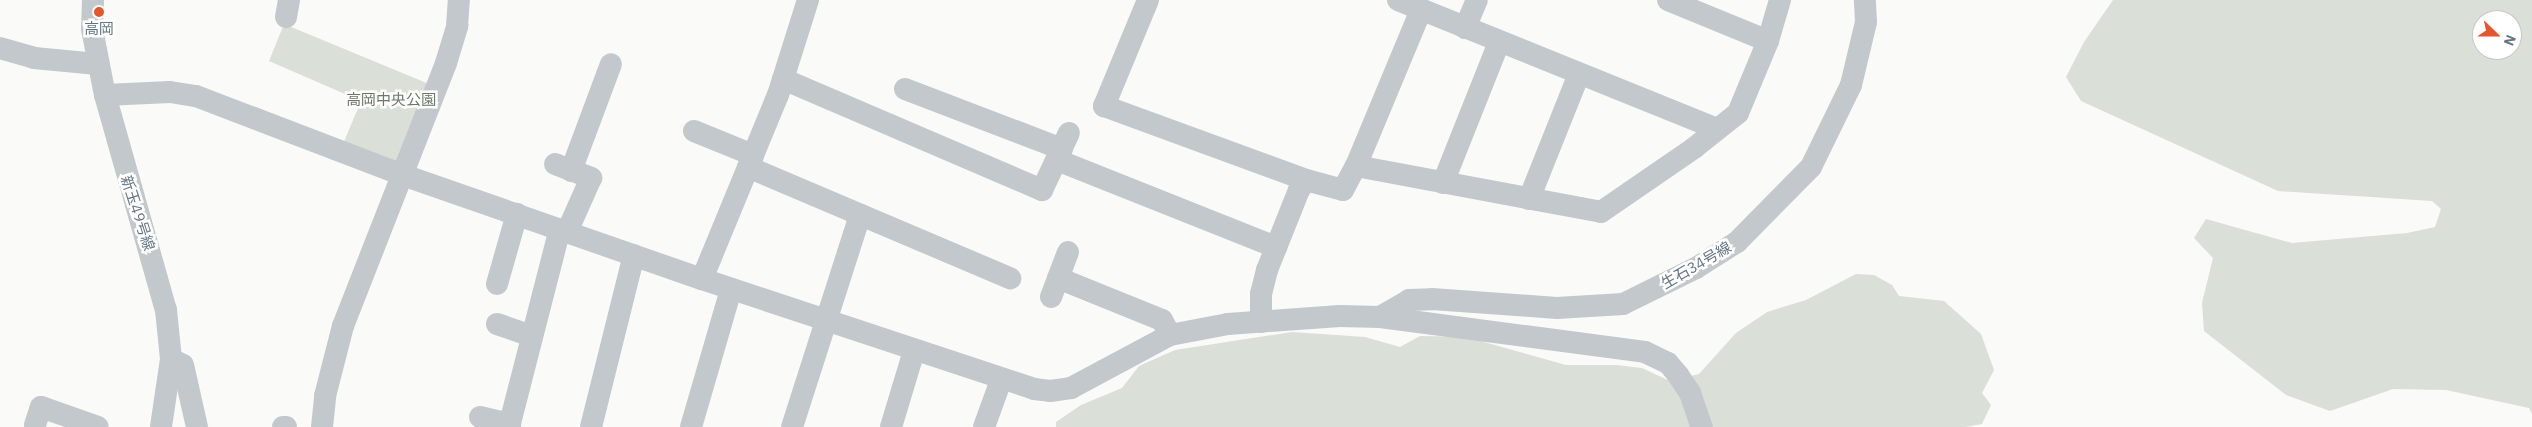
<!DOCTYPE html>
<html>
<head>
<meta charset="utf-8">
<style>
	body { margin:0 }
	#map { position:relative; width:2532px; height:427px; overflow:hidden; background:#fafaf8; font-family:"IBM Plex Sans","Noto Sans JP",sans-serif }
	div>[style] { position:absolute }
	.green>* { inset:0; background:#dadfd7 }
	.street>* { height:22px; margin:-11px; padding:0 11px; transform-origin:11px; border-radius:11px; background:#c3c8cc }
	.dots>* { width:14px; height:14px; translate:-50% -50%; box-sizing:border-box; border:2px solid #fff; border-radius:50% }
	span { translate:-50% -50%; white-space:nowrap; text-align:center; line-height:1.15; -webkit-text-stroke:5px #fff; paint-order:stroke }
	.poi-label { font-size:15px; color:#657683 }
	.park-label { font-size:15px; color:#687a64 }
	.street-label { font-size:15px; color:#657683 }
	.north { position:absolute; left:2472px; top:10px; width:50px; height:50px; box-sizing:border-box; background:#fff; border:1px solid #c1c8cd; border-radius:50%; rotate:112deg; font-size:14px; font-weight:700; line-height:20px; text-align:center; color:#657683 }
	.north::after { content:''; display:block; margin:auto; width:18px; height:22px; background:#e4572e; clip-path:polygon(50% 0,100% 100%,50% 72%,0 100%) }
</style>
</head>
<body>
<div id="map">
	<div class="green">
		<div style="clip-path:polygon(evenodd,2113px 0,2532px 0,2532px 414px,2529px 408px,2446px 390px,2393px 389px,2330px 411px,2286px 395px,2204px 331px,2202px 303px,2213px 258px,2194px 238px,2206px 219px,2292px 243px,2407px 233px,2435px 227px,2441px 209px,2432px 201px,2278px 191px,2081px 101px,2066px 77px,2084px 42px,2113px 0,2482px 20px,2512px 20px,2512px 50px,2482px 50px,2482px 20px)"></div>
		<div style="clip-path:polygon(284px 24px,429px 84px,397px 163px,343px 144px,361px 101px,269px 61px)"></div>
		<div style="clip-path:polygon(1856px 274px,1874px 275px,1892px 285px,1899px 296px,1944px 301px,1981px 334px,1994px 370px,1982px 393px,1991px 405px,1982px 424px,1965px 427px,1056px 427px,1056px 422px,1081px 405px,1122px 388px,1139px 366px,1175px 350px,1292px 332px,1365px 337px,1400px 347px,1420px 336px,1466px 337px,1566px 365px,1616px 365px,1642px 368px,1670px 381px,1699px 374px,1736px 333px,1767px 312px,1806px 300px)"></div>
	</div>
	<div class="street">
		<div style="left:93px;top:0;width:29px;rotate:92deg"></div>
		<div style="left:92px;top:29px;width:67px;rotate:78.9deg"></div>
		<div style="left:105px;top:95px;width:223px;rotate:74.2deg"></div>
		<div style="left:166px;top:310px;width:49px;rotate:84.2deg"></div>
		<div style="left:171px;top:359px;width:69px;rotate:98.4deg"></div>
		<div style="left:1148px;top:0;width:115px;rotate:112.5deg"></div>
		<div style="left:1104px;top:106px;width:215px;rotate:20.1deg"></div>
		<div style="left:1306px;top:180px;width:38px;rotate:15deg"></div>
		<div style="left:1343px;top:190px;width:27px;rotate:-62deg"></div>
		<div style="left:1356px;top:166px;width:249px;rotate:10.6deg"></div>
		<div style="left:1601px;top:212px;width:113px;rotate:-34.5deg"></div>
		<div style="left:1694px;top:148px;width:56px;rotate:-38.5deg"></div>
		<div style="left:1738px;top:113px;width:78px;rotate:-67.4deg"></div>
		<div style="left:1768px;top:41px;width:43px;rotate:-73.7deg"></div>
		<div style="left:1398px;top:0;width:344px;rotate:22deg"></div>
		<div style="left:1668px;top:0;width:108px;rotate:22.3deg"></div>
		<div style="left:286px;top:17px;width:17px;rotate:-80deg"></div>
		<div style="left:1465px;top:28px;width:30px;rotate:-67deg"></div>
		<div style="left:0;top:48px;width:35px;rotate:16deg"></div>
		<div style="left:34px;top:58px;width:64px;rotate:5.4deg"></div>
		<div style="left:783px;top:79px;width:282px;rotate:23.2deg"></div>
		<div style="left:1042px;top:190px;width:63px;rotate:-64.7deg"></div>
		<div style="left:905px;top:89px;width:168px;rotate:20.9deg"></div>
		<div style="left:105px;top:95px;width:65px;rotate:-2.6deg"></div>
		<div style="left:170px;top:92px;width:26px;rotate:9deg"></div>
		<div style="left:196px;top:96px;width:222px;rotate:20.9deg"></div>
		<div style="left:403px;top:175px;width:317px;rotate:19.2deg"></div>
		<div style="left:702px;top:279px;width:350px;rotate:18.3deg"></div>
		<div style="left:1034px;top:389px;width:16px;rotate:7deg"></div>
		<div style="left:1050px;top:391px;width:21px;rotate:-8deg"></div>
		<div style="left:1071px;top:388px;width:112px;rotate:-28.2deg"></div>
		<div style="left:1170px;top:335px;width:59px;rotate:-10.7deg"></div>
		<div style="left:1228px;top:324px;width:112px;rotate:-4.1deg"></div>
		<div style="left:1340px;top:316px;width:40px;rotate:1.4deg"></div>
		<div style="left:1380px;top:317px;width:267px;rotate:7.5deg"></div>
		<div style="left:1645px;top:352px;width:25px;rotate:26deg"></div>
		<div style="left:1668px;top:363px;width:16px;rotate:50deg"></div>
		<div style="left:1678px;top:375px;width:22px;rotate:56deg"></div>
		<div style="left:1690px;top:393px;width:36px;rotate:71deg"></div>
		<div style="left:694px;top:131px;width:64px;rotate:22.1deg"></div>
		<div style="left:1057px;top:160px;width:236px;rotate:21.7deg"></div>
		<div style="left:555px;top:164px;width:39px;rotate:21deg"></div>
		<div style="left:591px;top:178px;width:59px;rotate:114deg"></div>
		<div style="left:1356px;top:166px;width:169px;rotate:-67.4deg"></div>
		<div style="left:748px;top:167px;width:285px;rotate:23deg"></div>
		<div style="left:571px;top:171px;width:114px;rotate:-69.5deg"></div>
		<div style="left:1443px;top:183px;width:152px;rotate:-68.3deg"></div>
		<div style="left:1529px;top:199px;width:135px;rotate:-68.2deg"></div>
		<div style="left:1058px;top:278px;width:112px;rotate:22deg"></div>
		<div style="left:1162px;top:320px;width:17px;rotate:62deg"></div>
		<div style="left:702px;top:279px;width:199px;rotate:-67.6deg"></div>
		<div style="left:778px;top:95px;width:100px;rotate:-72.5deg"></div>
		<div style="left:497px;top:284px;width:73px;rotate:-74.1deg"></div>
		<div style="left:1051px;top:297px;width:48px;rotate:-69.3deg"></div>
		<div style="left:1380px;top:317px;width:34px;rotate:-30deg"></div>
		<div style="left:1409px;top:300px;width:23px;rotate:-2deg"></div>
		<div style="left:1432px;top:299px;width:125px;rotate:4.1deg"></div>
		<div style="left:1557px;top:308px;width:66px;rotate:-3.5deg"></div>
		<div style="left:1623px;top:304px;width:81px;rotate:-26.3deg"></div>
		<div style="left:1696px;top:268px;width:49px;rotate:-32.4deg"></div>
		<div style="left:1737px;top:242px;width:105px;rotate:-45.4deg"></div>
		<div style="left:1811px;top:167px;width:91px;rotate:-64deg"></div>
		<div style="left:1851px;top:85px;width:65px;rotate:-76.6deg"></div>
		<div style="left:1866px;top:22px;width:22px;rotate:-93deg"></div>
		<div style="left:1261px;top:322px;width:28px;rotate:-90deg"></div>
		<div style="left:1261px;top:294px;width:25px;rotate:-76deg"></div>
		<div style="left:1267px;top:270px;width:86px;rotate:-68.2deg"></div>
		<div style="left:1299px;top:190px;width:12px;rotate:-55deg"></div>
		<div style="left:497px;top:324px;width:37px;rotate:19deg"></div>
		<div style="left:171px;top:359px;width:13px;rotate:27deg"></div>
		<div style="left:183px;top:365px;width:64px;rotate:77.3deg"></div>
		<div style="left:480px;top:417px;width:31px;rotate:13deg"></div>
		<div style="left:35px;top:425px;width:19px;rotate:-72deg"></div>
		<div style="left:41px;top:407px;width:60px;rotate:19.3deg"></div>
		<div style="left:283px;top:427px;width:3px"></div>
		<div style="left:322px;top:427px;width:31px;rotate:-84deg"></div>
		<div style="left:325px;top:396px;width:72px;rotate:-75.6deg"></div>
		<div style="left:343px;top:326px;width:282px;rotate:-68.6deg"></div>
		<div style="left:446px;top:63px;width:39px;rotate:-73deg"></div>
		<div style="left:457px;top:26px;width:26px;rotate:-86deg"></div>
		<div style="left:509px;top:427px;width:204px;rotate:-75.6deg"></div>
		<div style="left:591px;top:427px;width:177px;rotate:-76deg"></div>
		<div style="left:691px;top:427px;width:144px;rotate:-73.8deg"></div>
		<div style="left:792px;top:427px;width:223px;rotate:-72.2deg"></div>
		<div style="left:891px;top:427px;width:79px;rotate:-73.2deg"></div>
		<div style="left:984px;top:427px;width:50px;rotate:-70.1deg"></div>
	</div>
	<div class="dots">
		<div style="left:99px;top:12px;background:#e4572e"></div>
	</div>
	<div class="poi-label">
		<span style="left:99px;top:29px">高岡</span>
	</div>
	<div class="park-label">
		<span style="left:391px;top:100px">高岡中央公園</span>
	</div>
	<div class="street-label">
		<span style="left:138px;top:213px;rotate:72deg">新玉49号線</span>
		<span style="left:1696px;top:265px;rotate:-30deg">生石34号線</span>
	</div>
	<div class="north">N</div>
</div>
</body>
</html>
